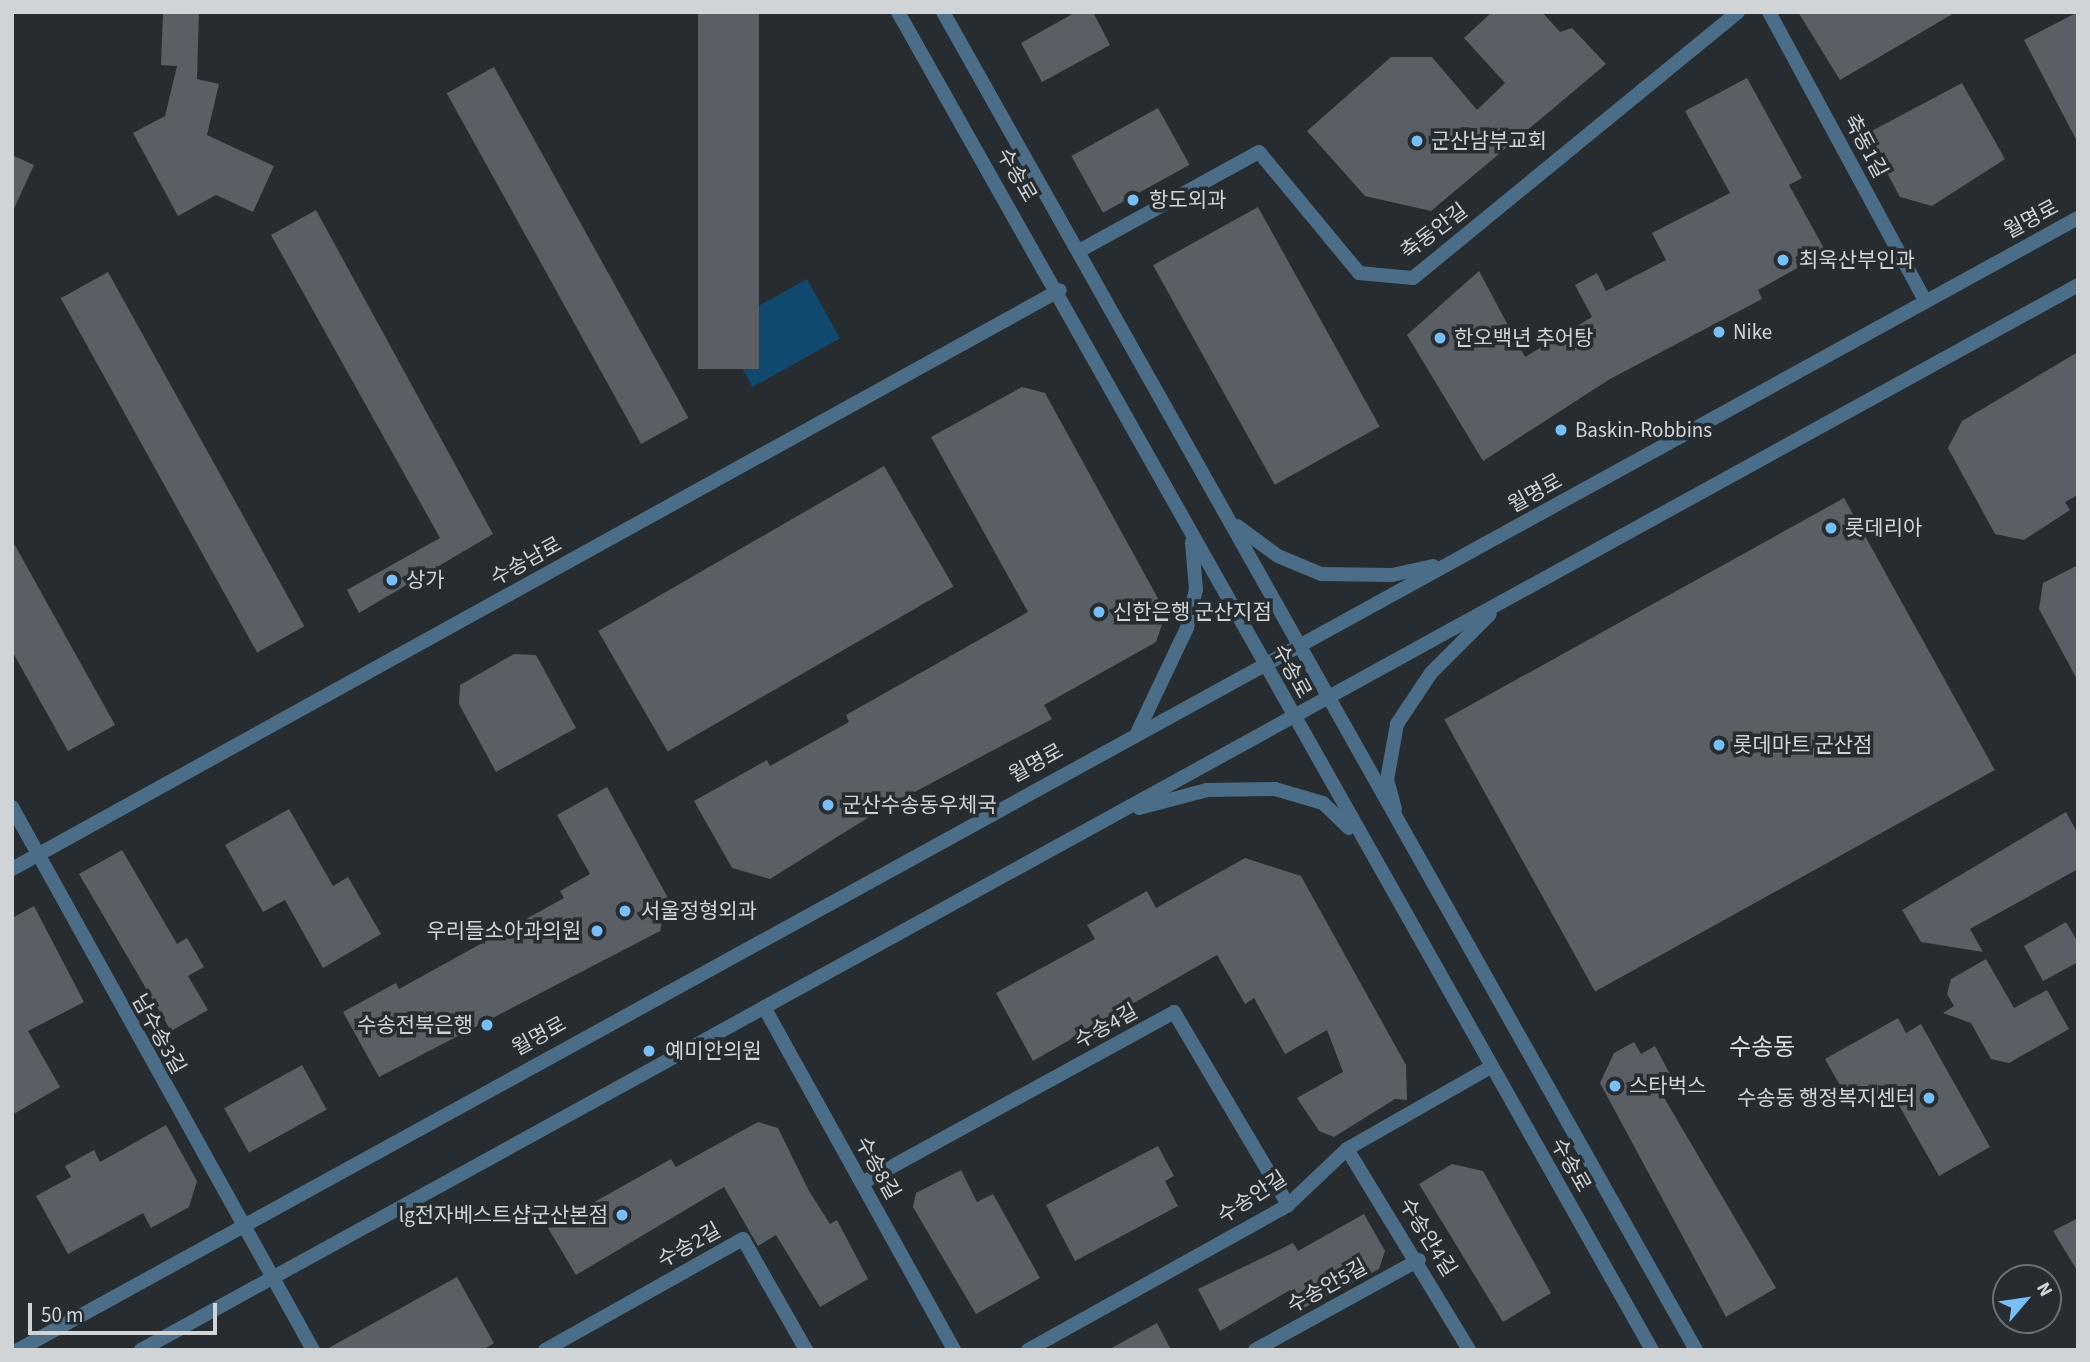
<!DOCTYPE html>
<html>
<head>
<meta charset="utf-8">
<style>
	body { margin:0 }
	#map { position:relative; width:2090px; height:1362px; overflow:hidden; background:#262c30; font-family:"Source Sans 3","Noto Sans KR",sans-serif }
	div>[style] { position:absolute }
	.green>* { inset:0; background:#11486e; transform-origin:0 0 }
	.building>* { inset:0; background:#595f64; transform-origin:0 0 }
	.minor>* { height:14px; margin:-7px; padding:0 7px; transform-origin:7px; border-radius:7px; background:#4b6d88 }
	.tertiary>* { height:14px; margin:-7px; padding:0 7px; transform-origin:7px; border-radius:7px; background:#4b6d88 }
	.dots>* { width:19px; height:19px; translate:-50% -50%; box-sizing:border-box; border:4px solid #262c30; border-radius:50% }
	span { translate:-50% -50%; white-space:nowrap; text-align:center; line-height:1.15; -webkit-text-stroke:7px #262c30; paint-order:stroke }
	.poi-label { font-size:21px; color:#d1d4d7 }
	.left { translate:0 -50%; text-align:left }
	.right { translate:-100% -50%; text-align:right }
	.street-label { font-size:21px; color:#d1d4d7 }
	.quarter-label { font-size:24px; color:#d9e1e7 }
	.frame { position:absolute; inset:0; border:14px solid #d1d4d7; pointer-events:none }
	.north { position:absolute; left:1992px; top:1264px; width:70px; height:70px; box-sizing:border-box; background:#262c30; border:2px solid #6a6f73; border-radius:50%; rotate:61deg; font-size:19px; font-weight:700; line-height:28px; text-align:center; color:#d1d4d7 }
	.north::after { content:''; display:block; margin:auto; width:24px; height:32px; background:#78bff8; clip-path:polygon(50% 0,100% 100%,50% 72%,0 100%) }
	.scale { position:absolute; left:28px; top:1303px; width:189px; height:32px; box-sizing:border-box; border:4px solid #d1d4d7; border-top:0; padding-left:9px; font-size:21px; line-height:24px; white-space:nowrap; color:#d1d4d7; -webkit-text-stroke:5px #262c30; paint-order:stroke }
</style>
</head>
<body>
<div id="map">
	<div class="green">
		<div style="left:807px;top:279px;width:68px;height:100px;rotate:61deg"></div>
	</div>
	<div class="building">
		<div style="clip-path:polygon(163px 12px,199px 12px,197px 79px,219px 84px,207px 135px,274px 166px,253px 212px,216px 195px,178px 216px,133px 133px,165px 116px,177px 66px,161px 65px)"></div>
		<div style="left:698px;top:12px;width:61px;height:357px"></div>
		<div style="clip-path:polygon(1076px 12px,1093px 12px,1110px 45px,1042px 82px,1021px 43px)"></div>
		<div style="clip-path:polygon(1492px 12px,1542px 12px,1560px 32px,1572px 28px,1606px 64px,1431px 211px,1365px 196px,1307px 131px,1391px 57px,1432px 57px,1477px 110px,1505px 83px,1464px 38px)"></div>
		<div style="clip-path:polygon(1798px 12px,1956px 12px,1840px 80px)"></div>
		<div style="clip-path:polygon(2078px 12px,2078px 143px,2024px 40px)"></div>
		<div style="left:494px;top:67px;width:401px;height:54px;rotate:61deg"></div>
		<div style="clip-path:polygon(1747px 78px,1802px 178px,1789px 185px,1826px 252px,1758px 290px,1762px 299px,1610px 379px,1483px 461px,1407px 335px,1479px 271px,1525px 357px,1592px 317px,1575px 285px,1597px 273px,1606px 291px,1666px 260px,1652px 233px,1730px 193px,1685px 111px)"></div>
		<div style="clip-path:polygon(1962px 83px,2005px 159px,1932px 206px,1900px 197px,1866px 134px)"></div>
		<div style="left:1158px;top:108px;width:65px;height:99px;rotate:61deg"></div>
		<div style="clip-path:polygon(12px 155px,34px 165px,12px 213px)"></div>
		<div style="left:1258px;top:207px;width:251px;height:120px;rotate:61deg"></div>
		<div style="clip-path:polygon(316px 210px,493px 534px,359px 613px,347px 590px,440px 538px,271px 235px)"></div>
		<div style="left:108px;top:272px;width:405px;height:54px;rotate:61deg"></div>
		<div style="clip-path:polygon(2078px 352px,2078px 495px,2065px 502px,2070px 510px,2024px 540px,1995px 534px,1948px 448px,1962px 421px)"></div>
		<div style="clip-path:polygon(1022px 387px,1045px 393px,1166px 613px,1156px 642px,1044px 705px,1052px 719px,877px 812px,770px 879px,732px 868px,694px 801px,767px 760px,770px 766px,849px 722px,846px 715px,1028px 612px,931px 437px)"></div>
		<div style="left:884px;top:466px;width:139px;height:330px;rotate:60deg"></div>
		<div style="left:1844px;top:498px;width:311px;height:457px;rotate:61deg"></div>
		<div style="clip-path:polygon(12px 540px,115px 725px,68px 751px,12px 651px)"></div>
		<div style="clip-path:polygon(2078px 565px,2078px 681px,2039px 609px,2043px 583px)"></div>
		<div style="clip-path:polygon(514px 654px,536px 655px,576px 728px,496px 772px,459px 704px,460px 685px)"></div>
		<div style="clip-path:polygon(607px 787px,668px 898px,660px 931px,379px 1077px,343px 1012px,396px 983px,399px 989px,564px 898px,560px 891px,590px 874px,557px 815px)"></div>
		<div style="clip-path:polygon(289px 809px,333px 886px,348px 877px,381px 934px,323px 968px,285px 900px,263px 912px,225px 845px)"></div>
		<div style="clip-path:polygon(2066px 812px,2078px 834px,2078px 869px,1970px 929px,1983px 952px,1921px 942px,1902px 910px)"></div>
		<div style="clip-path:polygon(122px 850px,177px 944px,187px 938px,204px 967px,188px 976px,208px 1010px,171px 1031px,79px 874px)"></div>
		<div style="clip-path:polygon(1245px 858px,1301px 876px,1406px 1065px,1407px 1100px,1395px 1099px,1334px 1137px,1319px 1131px,1297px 1098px,1343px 1072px,1327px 1030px,1285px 1054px,1254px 998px,1245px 1004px,1217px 955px,1033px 1061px,996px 993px,1095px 939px,1087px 925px,1147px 891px,1156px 908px)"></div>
		<div style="clip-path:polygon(34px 906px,84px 1002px,28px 1031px,60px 1087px,12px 1115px,12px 918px)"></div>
		<div style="clip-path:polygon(2066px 922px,2078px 942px,2078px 962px,2043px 981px,2024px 946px)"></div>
		<div style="clip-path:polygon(1986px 959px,2014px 1008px,2047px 990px,2069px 1029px,2009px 1063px,1991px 1059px,1971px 1023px,1943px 1013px,1954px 1006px,1947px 994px,1951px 979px)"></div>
		<div style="clip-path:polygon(1898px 1018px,1906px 1033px,1921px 1024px,1990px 1147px,1939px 1176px,1889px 1088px,1853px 1108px,1825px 1059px)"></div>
		<div style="clip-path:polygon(1634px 1042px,1641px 1054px,1655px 1046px,1671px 1076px,1662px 1092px,1666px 1101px,1776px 1288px,1726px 1317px,1600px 1083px,1614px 1053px)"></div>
		<div style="left:302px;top:1065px;width:51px;height:89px;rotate:61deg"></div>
		<div style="clip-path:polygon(758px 1122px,778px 1128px,809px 1191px,830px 1224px,837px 1220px,868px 1279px,820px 1307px,776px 1235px,758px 1246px,724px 1187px,576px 1275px,548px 1228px,671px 1159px,676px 1167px)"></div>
		<div style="clip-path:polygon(166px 1125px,197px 1181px,189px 1207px,151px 1228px,143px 1213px,68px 1254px,36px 1196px,71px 1177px,65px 1166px,94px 1150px,100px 1162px)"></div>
		<div style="clip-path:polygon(1158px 1146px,1174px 1176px,1165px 1181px,1178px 1206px,1075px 1261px,1046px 1205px)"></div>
		<div style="clip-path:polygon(1452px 1164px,1483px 1171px,1551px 1293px,1503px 1322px,1419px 1184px)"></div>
		<div style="clip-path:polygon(961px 1170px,977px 1202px,993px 1194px,1040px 1278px,976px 1314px,913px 1207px,916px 1193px)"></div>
		<div style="clip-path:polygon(1364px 1214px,1385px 1251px,1379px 1269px,1300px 1310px,1290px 1290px,1220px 1331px,1198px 1289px,1293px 1243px,1298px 1251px)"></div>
		<div style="clip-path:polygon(2078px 1218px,2078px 1272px,2053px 1231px)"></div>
		<div style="clip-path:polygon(457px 1277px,494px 1343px,483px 1350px,325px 1350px)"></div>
		<div style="clip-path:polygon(1157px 1323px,1171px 1350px,1108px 1350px)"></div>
	</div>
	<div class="minor">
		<div style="left:1769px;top:12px;width:328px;rotate:61.6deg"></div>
		<div style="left:1079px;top:251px;width:205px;rotate:-28.8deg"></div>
		<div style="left:1259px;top:152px;width:157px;rotate:50.4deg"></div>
		<div style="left:1359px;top:273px;width:54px;rotate:5.3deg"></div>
		<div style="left:1413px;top:278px;width:420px;rotate:-39.3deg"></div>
		<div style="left:12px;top:807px;width:621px;rotate:61deg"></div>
		<div style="left:12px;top:869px;width:1197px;rotate:-28.92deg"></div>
		<div style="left:764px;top:1007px;width:392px;rotate:61deg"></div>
		<div style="left:1347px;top:1149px;width:235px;rotate:58.7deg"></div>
		<div style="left:862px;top:1183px;width:356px;rotate:-28.7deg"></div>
		<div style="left:1174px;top:1012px;width:224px;rotate:59.4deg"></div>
		<div style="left:545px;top:1350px;width:227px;rotate:-29.3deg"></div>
		<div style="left:743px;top:1239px;width:128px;rotate:60.4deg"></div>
		<div style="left:1028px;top:1350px;width:298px;rotate:-29.1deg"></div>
		<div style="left:1288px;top:1205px;width:81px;rotate:-43.5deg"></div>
		<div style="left:1347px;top:1149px;width:166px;rotate:-29.7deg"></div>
		<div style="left:1255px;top:1350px;width:187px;rotate:-28.8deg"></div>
	</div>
	<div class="tertiary">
		<div style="left:898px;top:12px;width:1536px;rotate:60.6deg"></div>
		<div style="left:943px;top:12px;width:1535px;rotate:60.63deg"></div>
		<div style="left:1237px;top:526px;width:51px;rotate:36.2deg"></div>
		<div style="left:1278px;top:556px;width:47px;rotate:22.7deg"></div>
		<div style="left:1321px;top:574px;width:71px;rotate:0.8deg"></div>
		<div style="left:1392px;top:575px;width:42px;rotate:-12.4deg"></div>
		<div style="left:1138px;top:731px;width:114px;rotate:-64.6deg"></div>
		<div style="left:1187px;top:628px;width:39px;rotate:-77deg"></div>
		<div style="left:1196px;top:590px;width:48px;rotate:-94.8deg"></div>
		<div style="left:1139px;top:808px;width:70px;rotate:-14.8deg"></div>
		<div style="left:1207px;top:790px;width:68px;rotate:-0.8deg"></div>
		<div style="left:1275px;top:789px;width:50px;rotate:16.3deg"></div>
		<div style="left:1323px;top:803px;width:36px;rotate:44deg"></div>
		<div style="left:1395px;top:809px;width:30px;rotate:-105deg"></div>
		<div style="left:1387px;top:780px;width:57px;rotate:-79.9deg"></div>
		<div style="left:1397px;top:724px;width:61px;rotate:-56.3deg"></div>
		<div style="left:1431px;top:673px;width:83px;rotate:-45deg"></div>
		<div style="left:18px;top:1350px;width:2351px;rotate:-28.79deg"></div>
		<div style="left:141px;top:1350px;width:2210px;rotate:-28.8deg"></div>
	</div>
	<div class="dots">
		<div style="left:1417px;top:141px;background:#78bff8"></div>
		<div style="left:1133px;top:200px;background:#78bff8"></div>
		<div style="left:1783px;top:260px;background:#78bff8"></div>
		<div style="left:1719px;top:332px;background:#78bff8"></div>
		<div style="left:1440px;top:338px;background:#78bff8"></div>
		<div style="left:1561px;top:430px;background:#78bff8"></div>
		<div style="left:1831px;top:528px;background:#78bff8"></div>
		<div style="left:392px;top:580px;background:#78bff8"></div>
		<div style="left:1099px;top:612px;background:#78bff8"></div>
		<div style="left:1719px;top:745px;background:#78bff8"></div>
		<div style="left:828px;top:805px;background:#78bff8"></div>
		<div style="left:625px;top:911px;background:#78bff8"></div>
		<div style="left:597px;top:931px;background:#78bff8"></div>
		<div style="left:487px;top:1025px;background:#78bff8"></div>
		<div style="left:649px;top:1051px;background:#78bff8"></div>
		<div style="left:1615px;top:1086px;background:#78bff8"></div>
		<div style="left:1929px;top:1098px;background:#78bff8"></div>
		<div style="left:622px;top:1215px;background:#78bff8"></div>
	</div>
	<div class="poi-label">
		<span class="left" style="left:1431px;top:141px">군산남부교회</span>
		<span class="left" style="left:1149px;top:200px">항도외과</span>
		<span class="left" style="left:1799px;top:260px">최욱산부인과</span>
		<span class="left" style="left:1733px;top:332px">Nike</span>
		<span class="left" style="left:1454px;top:338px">한오백년 추어탕</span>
		<span class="left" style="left:1575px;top:430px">Baskin-Robbins</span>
		<span class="left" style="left:1845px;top:528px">롯데리아</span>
		<span class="left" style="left:406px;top:580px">상가</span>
		<span class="left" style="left:1113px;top:612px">신한은행 군산지점</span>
		<span class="left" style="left:1733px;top:745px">롯데마트 군산점</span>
		<span class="left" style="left:842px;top:805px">군산수송동우체국</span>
		<span class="left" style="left:641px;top:911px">서울정형외과</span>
		<span class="right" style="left:581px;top:931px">우리들소아과의원</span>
		<span class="right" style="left:473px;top:1025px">수송전북은행</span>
		<span class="left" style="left:665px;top:1051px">예미안의원</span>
		<span class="left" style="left:1629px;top:1086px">스타벅스</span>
		<span class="right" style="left:1915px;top:1098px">수송동 행정복지센터</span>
		<span class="right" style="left:608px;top:1215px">lg전자베스트샵군산본점</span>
	</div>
	<div class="street-label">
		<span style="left:1866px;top:146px;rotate:62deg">축동1길</span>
		<span style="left:1017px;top:175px;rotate:60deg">수송로</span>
		<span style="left:2031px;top:219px;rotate:-28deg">월명로</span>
		<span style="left:1434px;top:231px;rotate:-37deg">축동안길</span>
		<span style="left:1535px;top:493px;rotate:-29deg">월명로</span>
		<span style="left:526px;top:561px;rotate:-29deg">수송남로</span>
		<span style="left:1292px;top:671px;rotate:61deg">수송로</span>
		<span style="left:1036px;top:763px;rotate:-29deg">월명로</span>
		<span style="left:1106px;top:1026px;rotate:-29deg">수송4길</span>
		<span style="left:159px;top:1034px;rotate:61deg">남수송3길</span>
		<span style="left:539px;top:1036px;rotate:-29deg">월명로</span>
		<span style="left:1571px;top:1165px;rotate:60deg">수송로</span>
		<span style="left:878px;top:1168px;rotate:61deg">수송8길</span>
		<span style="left:1252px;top:1197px;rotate:-33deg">수송안길</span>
		<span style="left:1428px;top:1237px;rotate:58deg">수송안4길</span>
		<span style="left:689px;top:1245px;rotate:-29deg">수송2길</span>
		<span style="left:1327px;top:1286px;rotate:-29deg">수송안5길</span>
	</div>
	<div class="quarter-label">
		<span style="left:1762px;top:1048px">수송동</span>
	</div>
	<div class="frame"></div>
	<div class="north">N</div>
	<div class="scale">50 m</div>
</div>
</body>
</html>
